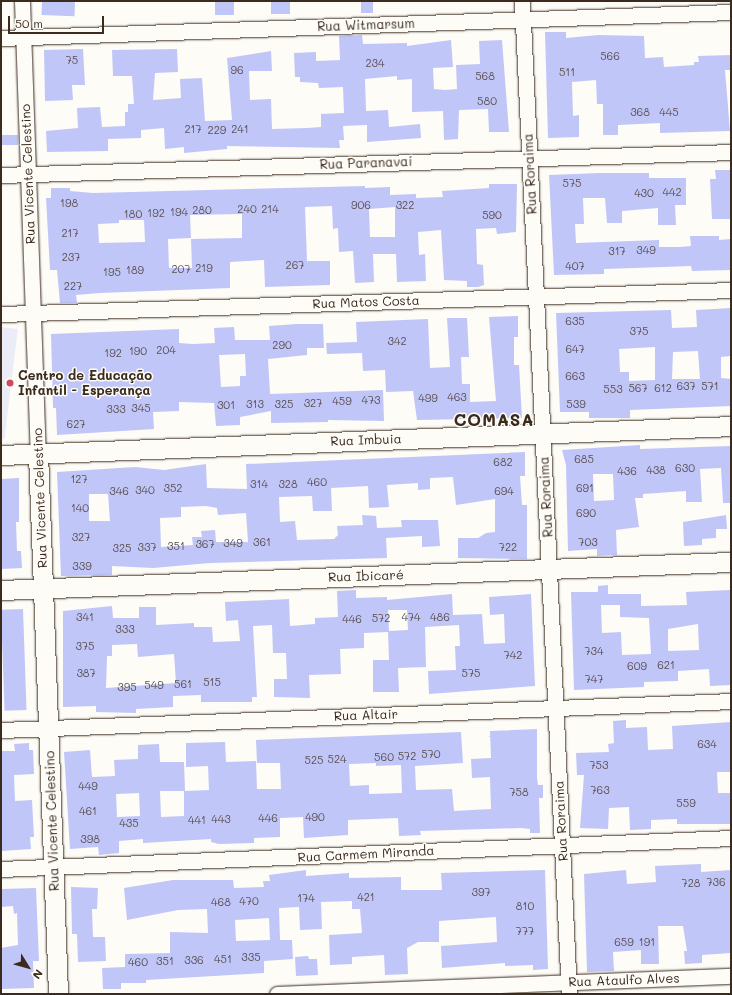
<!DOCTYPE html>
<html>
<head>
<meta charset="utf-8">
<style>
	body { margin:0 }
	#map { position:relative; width:732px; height:995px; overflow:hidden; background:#fdfcf7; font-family:Mali,sans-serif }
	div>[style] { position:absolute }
	.built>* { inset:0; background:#ebecf7; transform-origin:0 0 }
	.building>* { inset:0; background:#c1c6f8; transform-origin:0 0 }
	.roads { filter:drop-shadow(0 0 1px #3b2a1e) drop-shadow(0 0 1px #3b2a1e) }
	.minor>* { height:15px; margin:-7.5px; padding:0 7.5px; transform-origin:7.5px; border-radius:7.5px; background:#fdfcf7 }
	.tertiary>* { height:19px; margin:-9.5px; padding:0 9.5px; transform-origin:9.5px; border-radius:9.5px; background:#fdfcf7 }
	.dots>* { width:11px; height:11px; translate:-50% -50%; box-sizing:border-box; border:2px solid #fdfcf7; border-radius:50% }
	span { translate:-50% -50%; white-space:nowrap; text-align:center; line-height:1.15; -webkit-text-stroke:3px #fdfcf7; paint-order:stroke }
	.number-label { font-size:11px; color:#5c5154 }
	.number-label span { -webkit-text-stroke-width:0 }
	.street-label { font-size:13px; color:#3b2a1e }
	.poi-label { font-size:13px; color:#3b2a1e; font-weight:700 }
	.left { translate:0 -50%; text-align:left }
	.district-label { font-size:17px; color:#3b2a1e; font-weight:700; letter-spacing:1px }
	.frame { position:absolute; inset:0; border:2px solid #3b2a1e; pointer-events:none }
	.north { position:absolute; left:8px; top:947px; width:40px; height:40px; -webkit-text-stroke:3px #fdfcf7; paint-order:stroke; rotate:127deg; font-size:11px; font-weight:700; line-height:16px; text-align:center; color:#3b2a1e }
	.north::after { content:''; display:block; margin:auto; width:14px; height:18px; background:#3b2a1e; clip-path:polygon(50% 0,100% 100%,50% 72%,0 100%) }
	.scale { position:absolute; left:8px; top:16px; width:96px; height:18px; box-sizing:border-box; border:2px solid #3b2a1e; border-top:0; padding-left:5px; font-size:12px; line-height:14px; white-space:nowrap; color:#3b2a1e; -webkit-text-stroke:3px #fdfcf7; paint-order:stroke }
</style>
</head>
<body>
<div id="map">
	<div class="built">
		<div style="left:1px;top:327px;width:17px;height:111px;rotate:7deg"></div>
	</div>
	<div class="building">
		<div style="left:42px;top:1px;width:33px;height:14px;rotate:2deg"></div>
		<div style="left:215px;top:1px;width:19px;height:14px"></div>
		<div style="left:271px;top:1px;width:19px;height:13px"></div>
		<div style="left:361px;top:1px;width:12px;height:12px"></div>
		<div style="clip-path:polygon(545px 32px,566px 32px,566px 38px,598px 35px,644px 36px,645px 58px,663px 57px,664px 67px,694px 65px,694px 62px,699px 62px,698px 56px,731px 55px,731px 70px,725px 70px,730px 131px,660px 133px,660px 123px,618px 125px,618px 135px,603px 135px,603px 104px,597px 104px,596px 80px,572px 82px,573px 116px,579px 115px,579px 137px,548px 138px)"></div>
		<div style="clip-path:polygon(362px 35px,363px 44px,407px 43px,407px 46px,451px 40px,453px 67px,433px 68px,434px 89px,445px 90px,457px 89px,456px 65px,480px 64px,479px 41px,502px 40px,509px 132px,489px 132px,488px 109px,459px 110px,458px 139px,444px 140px,443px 111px,412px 112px,412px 79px,397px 80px,397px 76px,365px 79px,366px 111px,388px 110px,389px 127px,420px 124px,421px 138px,367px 142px,367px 125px,343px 126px,344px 140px,339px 140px,340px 148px,227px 146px,227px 149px,184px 153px,184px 147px,165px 149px,164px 128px,141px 130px,141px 138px,108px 139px,108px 151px,47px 152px,46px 131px,78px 128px,77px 108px,100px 107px,102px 127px,125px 126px,125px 112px,128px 112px,128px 104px,134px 104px,132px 76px,113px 76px,112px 50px,177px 49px,178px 72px,155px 73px,153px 100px,181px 98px,180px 79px,202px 78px,205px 121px,232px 120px,227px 58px,271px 51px,272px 71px,249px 71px,250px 100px,271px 99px,272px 129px,307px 128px,321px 127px,321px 114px,344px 113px,343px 87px,319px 88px,318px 83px,300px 82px,300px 77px,295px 77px,294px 53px,316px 52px,316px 61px,340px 60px,339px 36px)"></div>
		<div style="clip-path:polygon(83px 49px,85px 85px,72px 85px,73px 100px,45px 101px,44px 50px)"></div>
		<div style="left:1px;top:135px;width:17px;height:10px"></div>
		<div style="clip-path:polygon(715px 170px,731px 170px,731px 219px,712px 219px,710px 179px,716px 179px)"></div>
		<div style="clip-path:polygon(599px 173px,649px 173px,649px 178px,686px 178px,686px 205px,675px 205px,676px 225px,658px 225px,658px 208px,622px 211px,622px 223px,607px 223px,605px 198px,583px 198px,584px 224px,575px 224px,576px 243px,659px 240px,659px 247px,680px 247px,691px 246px,690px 236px,719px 236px,719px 240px,731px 239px,731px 270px,692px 271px,691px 266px,634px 268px,604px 269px,604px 274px,554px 275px,549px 175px)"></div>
		<div style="clip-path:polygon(evenodd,489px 184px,517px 184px,516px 232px,497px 234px,496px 228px,476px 229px,477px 264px,483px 265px,484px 285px,478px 287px,467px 287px,467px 281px,444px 280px,441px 230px,418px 232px,419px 255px,425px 254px,426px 281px,397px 282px,396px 254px,373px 254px,374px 282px,355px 283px,353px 251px,339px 252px,338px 228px,333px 229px,332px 206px,305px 207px,307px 261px,330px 261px,330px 285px,265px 287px,264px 260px,230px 262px,230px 288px,100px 293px,76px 295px,77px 303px,60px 303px,57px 270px,50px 270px,46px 198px,51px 198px,51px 188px,70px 188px,70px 191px,93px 193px,365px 186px,365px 188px,390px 187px,390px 195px,416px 194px,416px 198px,443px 197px,442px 191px,489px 188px,489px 184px,395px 207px,395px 237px,370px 237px,369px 209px,395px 207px,489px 184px,242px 214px,242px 238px,191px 239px,192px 268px,169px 268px,168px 239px,191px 238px,190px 215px,242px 214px,489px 184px,119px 220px,144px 220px,145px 242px,99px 243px,98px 224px,119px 223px,119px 220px)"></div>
		<div style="clip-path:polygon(evenodd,731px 308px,731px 356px,721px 357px,721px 378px,731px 379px,731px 406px,630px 410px,630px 418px,589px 418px,589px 412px,560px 412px,556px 313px,671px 310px,672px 328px,697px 327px,696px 310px,731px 308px,655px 347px,655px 380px,629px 381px,629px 372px,620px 372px,619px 349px,655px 347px,731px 308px,698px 351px,700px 379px,672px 379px,673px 352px,698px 351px)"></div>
		<div style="clip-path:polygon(518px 316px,518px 337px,514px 337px,514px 365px,519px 365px,522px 418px,417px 420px,413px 391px,386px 392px,385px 370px,363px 371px,362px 353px,327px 354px,326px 343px,357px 342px,356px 322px,428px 319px,430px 368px,450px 367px,447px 318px,467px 318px,469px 357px,461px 357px,462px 384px,470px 384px,470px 402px,496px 401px,489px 317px)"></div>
		<div style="clip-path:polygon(evenodd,296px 324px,323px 324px,324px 348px,307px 348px,307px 355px,268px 359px,270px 394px,383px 390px,384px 421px,328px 420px,328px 422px,271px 423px,271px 411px,240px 417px,240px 425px,216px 426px,214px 403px,179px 402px,179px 411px,153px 412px,154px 429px,57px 435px,56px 408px,53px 408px,51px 334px,179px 329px,179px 343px,193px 344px,215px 343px,214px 328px,234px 327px,235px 340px,270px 340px,269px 326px,296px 324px,245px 354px,246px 376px,240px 376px,240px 386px,221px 387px,219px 355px,245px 354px)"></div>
		<div style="clip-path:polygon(evenodd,640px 445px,640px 449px,731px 446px,731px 503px,723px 503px,721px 468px,700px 469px,702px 502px,686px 502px,686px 491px,643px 494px,643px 498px,635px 498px,639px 527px,616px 530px,617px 555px,597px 556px,597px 549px,568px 551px,566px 465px,562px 450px,640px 445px,593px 474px,613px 474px,614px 500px,594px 501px,593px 474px)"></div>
		<div style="clip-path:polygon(evenodd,525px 452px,525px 476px,520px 476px,522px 505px,527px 505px,527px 559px,458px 558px,458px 538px,478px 538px,486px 533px,495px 532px,495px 499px,456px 505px,453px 477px,430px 478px,430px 489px,418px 490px,418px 483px,387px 485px,389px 507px,369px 508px,368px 486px,331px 488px,332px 511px,313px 511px,312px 496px,279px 497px,280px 522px,295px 521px,297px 540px,334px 539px,338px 535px,337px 526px,363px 525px,362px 515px,376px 516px,377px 528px,402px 527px,401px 520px,438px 520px,440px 546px,422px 547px,422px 536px,386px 538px,387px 558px,210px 563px,153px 568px,112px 566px,112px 575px,61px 576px,57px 472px,135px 467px,164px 470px,206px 464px,207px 488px,247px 489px,246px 464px,525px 452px,89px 494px,108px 494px,110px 521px,89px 521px,89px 494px,525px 452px,206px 506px,217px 508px,218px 515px,246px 513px,248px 542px,216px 542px,215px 530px,201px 531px,202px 537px,192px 537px,193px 545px,161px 547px,160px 518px,181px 517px,181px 507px,206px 506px)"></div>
		<div style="clip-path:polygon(19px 478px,19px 522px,16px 522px,17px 551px,21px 551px,22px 568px,1px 569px,1px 479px)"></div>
		<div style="clip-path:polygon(726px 515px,727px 529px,716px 529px,716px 538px,702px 539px,702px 545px,684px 546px,683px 522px)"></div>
		<div style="clip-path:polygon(evenodd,608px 585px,608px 594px,641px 594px,641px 606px,687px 605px,686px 592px,730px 590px,731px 685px,710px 686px,709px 669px,678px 671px,678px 681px,644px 682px,644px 687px,574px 690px,571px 592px,598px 592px,598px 586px,608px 585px,601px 605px,620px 605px,620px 617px,649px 618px,651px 654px,622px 655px,621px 632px,602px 633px,601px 605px,608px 585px,698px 624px,699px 650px,668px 651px,668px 629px,698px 624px)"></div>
		<div style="clip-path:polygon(evenodd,356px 590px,356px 598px,387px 597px,387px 600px,452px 594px,453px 615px,482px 614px,484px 644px,505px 643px,504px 614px,490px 615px,489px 597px,531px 594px,535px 686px,429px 694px,428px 671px,456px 670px,455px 646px,460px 646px,459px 625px,425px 627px,426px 667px,398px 668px,399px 692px,373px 692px,373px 660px,389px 660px,388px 632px,364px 633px,364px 648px,340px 649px,341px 674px,309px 675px,310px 698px,274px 697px,274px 679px,287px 679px,286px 653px,273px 653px,272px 625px,253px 626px,257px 697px,252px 697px,252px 702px,201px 702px,201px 695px,173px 696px,173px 707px,136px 709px,136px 713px,96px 712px,96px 706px,63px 707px,63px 611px,112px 606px,113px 618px,139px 618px,139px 607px,156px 607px,156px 625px,194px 623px,194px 627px,212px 627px,213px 642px,240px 641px,238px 620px,226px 621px,225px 602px,289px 599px,290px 626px,315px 624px,315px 618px,338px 617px,337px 591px,356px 590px,388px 610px,407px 610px,408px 630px,389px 631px,388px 610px,356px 590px,137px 644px,138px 657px,174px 654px,176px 683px,106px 688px,107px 656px,112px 656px,112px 645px,137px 644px)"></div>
		<div style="left:23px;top:609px;width:101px;height:22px;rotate:88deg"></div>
		<div style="clip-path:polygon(626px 720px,626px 728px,647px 727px,648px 750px,673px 749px,672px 726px,731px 722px,731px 772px,717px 772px,718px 793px,731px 793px,731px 824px,677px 824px,677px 819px,651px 820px,651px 829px,630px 830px,629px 807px,609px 808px,608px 829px,580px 828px,584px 775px,577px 775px,576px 753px,609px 752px,608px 744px,614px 743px,613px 721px)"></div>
		<div style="clip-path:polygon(evenodd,537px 729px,537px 778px,538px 785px,543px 785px,543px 798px,539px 798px,540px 833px,530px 833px,530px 829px,521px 828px,420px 831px,421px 835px,399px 836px,398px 818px,348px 820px,348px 835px,304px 838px,303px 817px,280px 818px,280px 837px,254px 838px,254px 843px,219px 844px,211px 842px,211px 839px,143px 843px,143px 839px,119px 841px,119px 853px,99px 855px,98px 847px,70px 849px,64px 752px,90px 750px,92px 777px,115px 776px,114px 760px,138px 759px,138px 745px,159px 744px,160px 762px,184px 762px,185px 791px,160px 791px,161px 817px,184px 816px,184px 791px,209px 790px,208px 766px,186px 767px,186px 743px,225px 742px,226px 762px,256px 761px,257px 789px,281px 789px,280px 763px,257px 763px,256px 740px,461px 732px,463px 763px,415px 766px,416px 790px,452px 789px,454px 811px,491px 809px,490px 777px,472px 778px,471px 759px,491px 758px,490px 731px,537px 729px,376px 763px,376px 766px,401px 765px,402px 793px,369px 794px,369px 785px,350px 786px,349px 764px,376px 763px,537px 729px,139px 793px,140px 816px,117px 817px,116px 794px,139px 793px)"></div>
		<div style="clip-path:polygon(29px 743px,29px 750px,33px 750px,34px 774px,14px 775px,15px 801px,32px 800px,34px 837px,30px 837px,31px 849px,1px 851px,1px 751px,15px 751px,14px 744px)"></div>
		<div style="clip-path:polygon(701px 864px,701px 872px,731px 870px,731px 953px,702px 955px,702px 963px,685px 964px,684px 951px,687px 951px,683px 926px,658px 926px,659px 964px,641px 964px,641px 950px,613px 952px,614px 971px,587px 972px,584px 874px,626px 870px,627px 884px,656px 882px,655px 866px)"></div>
		<div style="clip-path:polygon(evenodd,306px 870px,306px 876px,349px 873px,349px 878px,401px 877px,401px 890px,442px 890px,441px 873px,545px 870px,548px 969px,533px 970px,533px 965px,505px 966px,505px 963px,442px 968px,441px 946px,497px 942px,496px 917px,439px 921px,439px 942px,418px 942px,407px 948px,408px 974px,385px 975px,384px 955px,352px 957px,352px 964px,330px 965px,329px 935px,362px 933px,360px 909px,352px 909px,352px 901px,321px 902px,322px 929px,300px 930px,299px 907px,279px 908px,280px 940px,292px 940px,293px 959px,264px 961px,264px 973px,146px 980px,146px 983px,121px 983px,121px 989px,103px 989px,102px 968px,125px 967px,125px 954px,170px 953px,170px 932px,208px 933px,207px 909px,178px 910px,127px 920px,124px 888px,173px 880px,233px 880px,234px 888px,264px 887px,263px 881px,270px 881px,269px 875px,306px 870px,269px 918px,270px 940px,236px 941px,235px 920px,269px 918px)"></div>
		<div style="clip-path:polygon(71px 887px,98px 888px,97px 909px,92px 909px,93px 937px,105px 937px,106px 961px,78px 962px,77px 934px,72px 934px)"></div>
		<div style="clip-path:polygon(36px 888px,39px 961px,33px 961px,34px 988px,1px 989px,1px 948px,18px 945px,17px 913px,14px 914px,13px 906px,1px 907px,1px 889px)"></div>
		<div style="clip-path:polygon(308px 956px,309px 959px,317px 959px,318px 975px,296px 976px,295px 957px)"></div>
	</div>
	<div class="roads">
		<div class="minor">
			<div style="left:22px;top:1px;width:452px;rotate:88deg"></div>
			<div style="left:522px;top:1px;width:994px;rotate:87.29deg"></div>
			<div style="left:1px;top:38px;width:730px;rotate:-2.04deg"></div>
			<div style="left:1px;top:175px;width:730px;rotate:-1.8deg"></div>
			<div style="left:1px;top:314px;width:730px;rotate:-1.88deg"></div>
			<div style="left:1px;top:730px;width:731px;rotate:-2.27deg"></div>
			<div style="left:1px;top:869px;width:731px;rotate:-2.43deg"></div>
			<div style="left:277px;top:994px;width:454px;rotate:-2.3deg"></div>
		</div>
		<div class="tertiary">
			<div style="left:38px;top:453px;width:541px;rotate:87.88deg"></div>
			<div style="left:1px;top:455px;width:731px;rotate:-2.27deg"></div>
			<div style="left:1px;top:590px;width:731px;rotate:-2.2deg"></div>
		</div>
	</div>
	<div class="dots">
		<div style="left:10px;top:383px;background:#d1495b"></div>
	</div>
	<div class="number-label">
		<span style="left:610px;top:56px">566</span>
		<span style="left:72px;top:60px">75</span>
		<span style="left:375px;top:63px">234</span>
		<span style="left:237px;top:70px">96</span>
		<span style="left:567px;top:72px">511</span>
		<span style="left:485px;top:76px">568</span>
		<span style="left:487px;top:101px">580</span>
		<span style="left:640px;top:112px">368</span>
		<span style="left:669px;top:112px">445</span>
		<span style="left:193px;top:129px">217</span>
		<span style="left:240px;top:129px">241</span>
		<span style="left:217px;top:130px">229</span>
		<span style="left:572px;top:183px">575</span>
		<span style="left:672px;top:192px">442</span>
		<span style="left:644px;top:193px">430</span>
		<span style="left:69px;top:203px">198</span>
		<span style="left:361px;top:205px">906</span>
		<span style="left:405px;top:205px">322</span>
		<span style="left:247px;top:209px">240</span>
		<span style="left:270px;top:209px">214</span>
		<span style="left:202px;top:210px">280</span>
		<span style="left:179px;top:212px">194</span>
		<span style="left:156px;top:213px">192</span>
		<span style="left:133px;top:214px">180</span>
		<span style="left:492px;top:215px">590</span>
		<span style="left:70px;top:233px">217</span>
		<span style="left:646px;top:250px">349</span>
		<span style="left:617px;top:251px">317</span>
		<span style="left:71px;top:257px">237</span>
		<span style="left:295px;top:265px">267</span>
		<span style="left:575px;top:266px">407</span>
		<span style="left:204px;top:268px">219</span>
		<span style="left:181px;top:269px">207</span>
		<span style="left:135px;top:270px">189</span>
		<span style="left:112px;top:272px">195</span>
		<span style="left:73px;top:286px">227</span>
		<span style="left:575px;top:321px">635</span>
		<span style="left:639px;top:331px">375</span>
		<span style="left:397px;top:341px">342</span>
		<span style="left:282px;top:345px">290</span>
		<span style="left:575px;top:349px">647</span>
		<span style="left:166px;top:350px">204</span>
		<span style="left:138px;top:351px">190</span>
		<span style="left:113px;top:353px">192</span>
		<span style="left:575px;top:376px">663</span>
		<span style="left:686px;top:386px">637</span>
		<span style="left:710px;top:386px">571</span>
		<span style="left:638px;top:388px">567</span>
		<span style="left:663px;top:388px">612</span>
		<span style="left:613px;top:389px">553</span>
		<span style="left:457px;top:397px">463</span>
		<span style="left:428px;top:398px">499</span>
		<span style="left:371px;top:400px">473</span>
		<span style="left:342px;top:401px">459</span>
		<span style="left:313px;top:403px">327</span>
		<span style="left:255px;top:404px">313</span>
		<span style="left:284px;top:404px">325</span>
		<span style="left:576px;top:404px">539</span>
		<span style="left:226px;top:405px">301</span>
		<span style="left:141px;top:408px">345</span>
		<span style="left:116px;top:409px">333</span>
		<span style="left:76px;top:424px">627</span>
		<span style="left:584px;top:459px">685</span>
		<span style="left:503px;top:462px">682</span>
		<span style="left:685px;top:468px">630</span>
		<span style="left:656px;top:470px">438</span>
		<span style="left:627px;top:471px">436</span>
		<span style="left:79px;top:479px">127</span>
		<span style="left:317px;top:482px">460</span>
		<span style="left:259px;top:484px">314</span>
		<span style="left:288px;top:484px">328</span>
		<span style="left:173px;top:488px">352</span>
		<span style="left:585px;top:488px">691</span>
		<span style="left:145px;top:490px">340</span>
		<span style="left:119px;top:491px">346</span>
		<span style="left:504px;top:491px">694</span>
		<span style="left:80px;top:508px">140</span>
		<span style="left:586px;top:513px">690</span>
		<span style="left:81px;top:537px">327</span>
		<span style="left:262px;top:542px">361</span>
		<span style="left:588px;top:542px">703</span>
		<span style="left:233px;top:543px">349</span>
		<span style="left:205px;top:544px">367</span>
		<span style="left:176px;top:546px">351</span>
		<span style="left:147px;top:547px">337</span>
		<span style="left:508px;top:547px">722</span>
		<span style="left:122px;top:548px">325</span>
		<span style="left:82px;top:566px">339</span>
		<span style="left:85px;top:617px">341</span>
		<span style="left:411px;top:617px">474</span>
		<span style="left:440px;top:617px">486</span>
		<span style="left:381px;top:618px">572</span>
		<span style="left:352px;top:619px">446</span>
		<span style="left:125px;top:629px">333</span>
		<span style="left:85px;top:646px">375</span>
		<span style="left:594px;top:651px">734</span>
		<span style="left:513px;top:655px">742</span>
		<span style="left:666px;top:665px">621</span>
		<span style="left:637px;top:666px">609</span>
		<span style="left:86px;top:673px">387</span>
		<span style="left:471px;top:673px">575</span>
		<span style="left:594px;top:679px">747</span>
		<span style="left:212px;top:682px">515</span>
		<span style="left:183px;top:684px">561</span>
		<span style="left:154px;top:685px">549</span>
		<span style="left:127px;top:687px">395</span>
		<span style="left:707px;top:744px">634</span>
		<span style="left:431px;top:754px">570</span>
		<span style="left:407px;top:756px">572</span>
		<span style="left:384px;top:757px">560</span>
		<span style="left:337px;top:759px">524</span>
		<span style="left:314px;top:760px">525</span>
		<span style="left:599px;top:765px">753</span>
		<span style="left:88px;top:786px">449</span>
		<span style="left:600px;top:790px">763</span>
		<span style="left:519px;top:792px">758</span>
		<span style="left:686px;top:803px">559</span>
		<span style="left:88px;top:811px">461</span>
		<span style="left:315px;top:817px">490</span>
		<span style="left:268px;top:818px">446</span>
		<span style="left:221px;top:819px">443</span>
		<span style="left:197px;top:820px">441</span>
		<span style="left:129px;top:823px">435</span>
		<span style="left:90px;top:839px">398</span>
		<span style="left:716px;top:882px">736</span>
		<span style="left:691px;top:883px">728</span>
		<span style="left:481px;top:892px">397</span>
		<span style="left:366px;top:897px">421</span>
		<span style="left:306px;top:898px">174</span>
		<span style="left:249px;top:901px">470</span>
		<span style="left:221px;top:902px">468</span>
		<span style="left:525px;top:906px">810</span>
		<span style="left:525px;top:931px">777</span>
		<span style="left:624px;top:942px">659</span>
		<span style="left:647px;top:942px">191</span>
		<span style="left:251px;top:957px">335</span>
		<span style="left:223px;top:959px">451</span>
		<span style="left:194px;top:960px">336</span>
		<span style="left:165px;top:961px">351</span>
		<span style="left:138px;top:962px">460</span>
	</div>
	<div class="street-label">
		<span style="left:366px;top:25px;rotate:-2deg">Rua Witmarsum</span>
		<span style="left:366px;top:163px;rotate:-2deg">Rua Paranavaí</span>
		<span style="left:28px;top:174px;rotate:-92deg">Rua Vicente Celestino</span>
		<span style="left:530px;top:174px;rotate:-93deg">Rua Roraima</span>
		<span style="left:366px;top:302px;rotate:-2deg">Rua Matos Costa</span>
		<span style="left:366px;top:440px;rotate:-2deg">Rua Imbuia</span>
		<span style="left:546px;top:497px;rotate:-93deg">Rua Roraima</span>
		<span style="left:40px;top:498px;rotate:-92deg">Rua Vicente Celestino</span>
		<span style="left:366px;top:576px;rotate:-2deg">Rua Ibicaré</span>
		<span style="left:366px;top:715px;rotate:-2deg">Rua Altair</span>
		<span style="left:52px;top:821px;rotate:-92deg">Rua Vicente Celestino</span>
		<span style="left:561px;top:821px;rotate:-93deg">Rua Roraima</span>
		<span style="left:366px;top:854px;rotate:-3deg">Rua Carmem Miranda</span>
		<span style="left:624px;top:980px;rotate:-2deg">Rua Ataulfo Alves</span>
	</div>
	<div class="poi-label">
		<span class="left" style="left:18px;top:383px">Centro de Educação<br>Infantil - Esperança</span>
	</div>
	<div class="district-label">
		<span style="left:494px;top:420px">COMASA</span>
	</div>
	<div class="frame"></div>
	<div class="north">N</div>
	<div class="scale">50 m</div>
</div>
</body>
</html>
